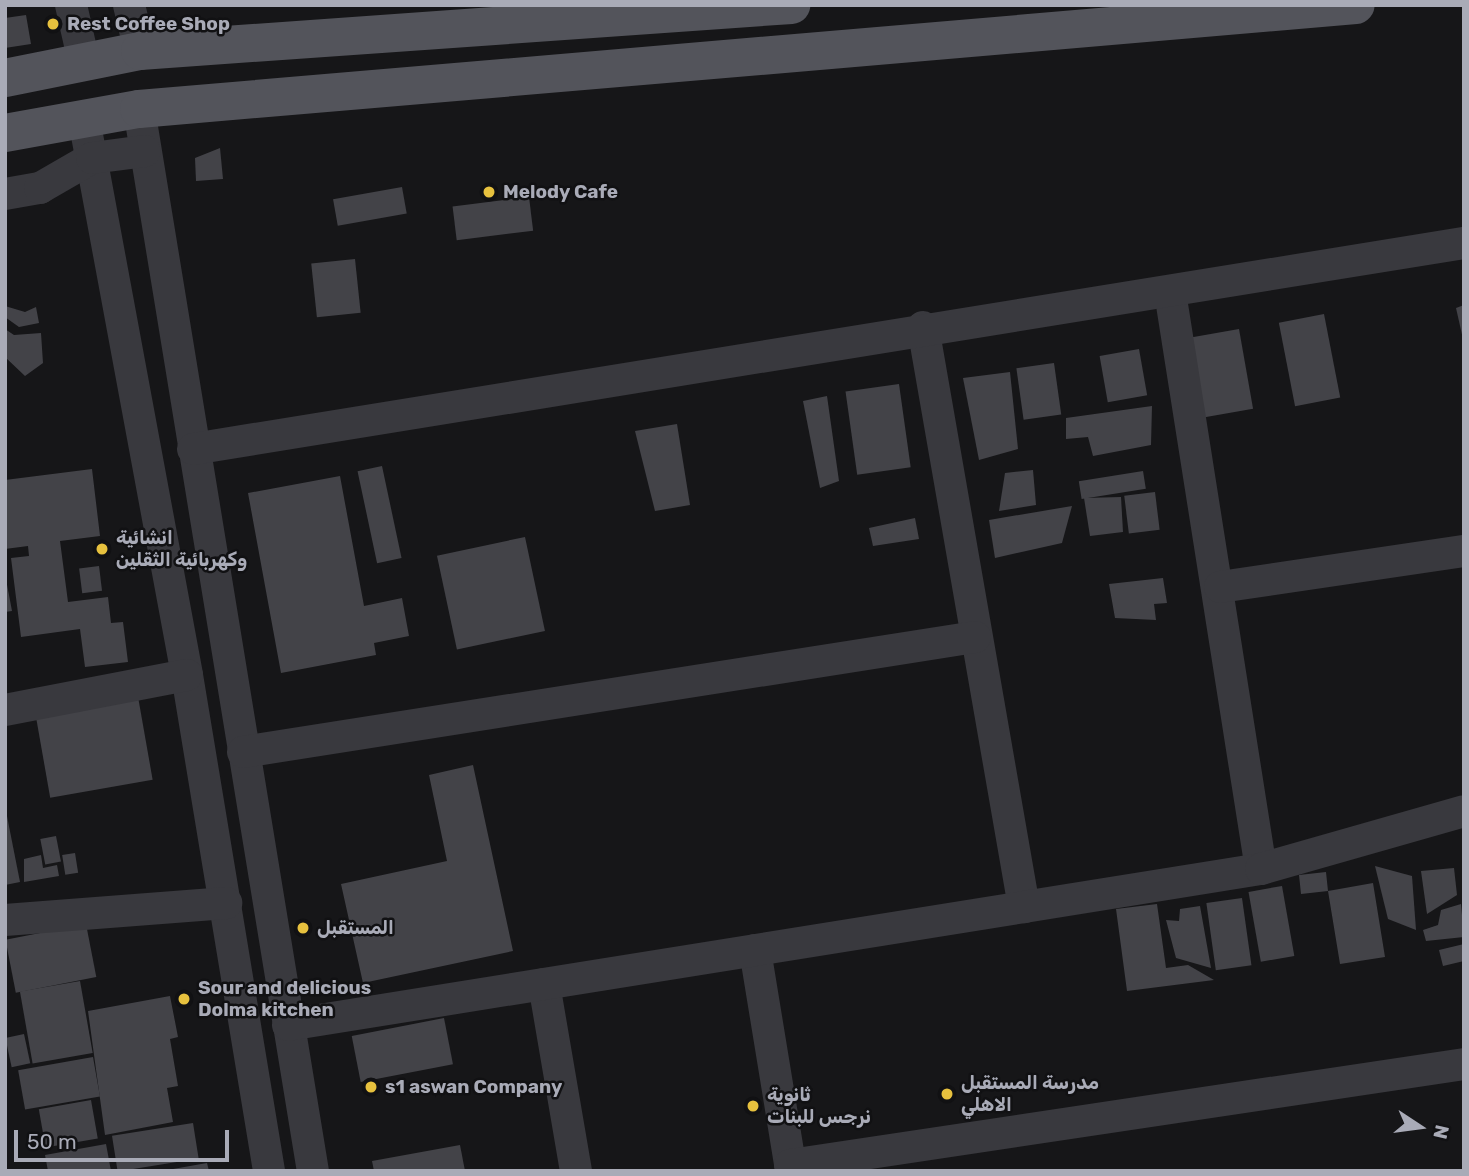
<!DOCTYPE html>
<html>
<head>
<meta charset="utf-8">
<style>
	body { margin:0 }
	#map { position:relative; width:1469px; height:1176px; overflow:hidden; background:#161618; font-family:Rubik,Cairo,sans-serif }
	div>[style] { position:absolute }
	.building>* { inset:0; background:#434348; transform-origin:0 0 }
	.minor>* { height:32px; margin:-16px; padding:0 16px; transform-origin:16px; border-radius:16px; background:#39393e }
	.major>* { height:38px; margin:-19px; padding:0 19px; transform-origin:19px; border-radius:19px; background:#53545b }
	.dots>* { width:19px; height:19px; translate:-50% -50%; box-sizing:border-box; border:4px solid #111113; border-radius:50% }
	span { translate:-50% -50%; white-space:nowrap; text-align:center; line-height:1.15; -webkit-text-stroke:5px #111113; paint-order:stroke }
	.poi-label { font-size:19px; color:#a9abb7; font-weight:700 }
	.left { translate:0 -50%; text-align:left }
	.frame { position:absolute; inset:0; border:7px solid #a9abb7; pointer-events:none }
	.north { position:absolute; left:1385px; top:1092px; width:70px; height:70px; -webkit-text-stroke:5px #111113; paint-order:stroke; rotate:103deg; font-size:19px; font-weight:700; line-height:28px; text-align:center; color:#a9abb7 }
	.north::after { content:''; display:block; margin:auto; width:24px; height:32px; background:#a9abb7; clip-path:polygon(50% 0,100% 100%,50% 72%,0 100%) }
	.scale { position:absolute; left:14px; top:1130px; width:215px; height:32px; box-sizing:border-box; border:4px solid #a9abb7; border-top:0; padding-left:9px; font-size:21px; line-height:24px; white-space:nowrap; color:#a9abb7; -webkit-text-stroke:5px #111113; paint-order:stroke }
</style>
</head>
<body>
<div id="map">
	<div class="building">
		<div style="clip-path:polygon(26px 15px,31px 44px,5px 48px,5px 18px)"></div>
		<div style="clip-path:polygon(220px 148px,223px 179px,196px 181px,195px 158px)"></div>
		<div style="left:402px;top:187px;width:27px;height:70px;rotate:80deg"></div>
		<div style="left:529px;top:197px;width:34px;height:77px;rotate:83deg"></div>
		<div style="left:355px;top:259px;width:54px;height:44px;rotate:84deg"></div>
		<div style="clip-path:polygon(1464px 305px,1464px 339px,1463px 339px,1456px 308px)"></div>
		<div style="clip-path:polygon(5px 306px,25px 312px,36px 307px,39px 323px,19px 327px,5px 317px)"></div>
		<div style="left:1324px;top:314px;width:85px;height:46px;rotate:79deg"></div>
		<div style="clip-path:polygon(5px 329px,14px 335px,41px 333px,43px 363px,25px 376px,5px 357px)"></div>
		<div style="left:1239px;top:329px;width:81px;height:49px;rotate:80deg"></div>
		<div style="left:1139px;top:349px;width:47px;height:40px;rotate:80deg"></div>
		<div style="left:1054px;top:363px;width:52px;height:38px;rotate:82deg"></div>
		<div style="clip-path:polygon(1010px 372px,1018px 449px,979px 460px,963px 378px)"></div>
		<div style="left:899px;top:384px;width:84px;height:54px;rotate:82deg"></div>
		<div style="clip-path:polygon(827px 396px,839px 481px,820px 488px,803px 401px)"></div>
		<div style="clip-path:polygon(1152px 406px,1151px 445px,1093px 456px,1088px 437px,1066px 439px,1066px 418px)"></div>
		<div style="clip-path:polygon(677px 424px,690px 505px,655px 511px,635px 431px)"></div>
		<div style="left:382px;top:466px;width:94px;height:25px;rotate:78deg"></div>
		<div style="clip-path:polygon(92px 469px,100px 536px,60px 541px,68px 602px,108px 597px,111px 623px,123px 622px,128px 662px,85px 667px,80px 629px,21px 637px,11px 558px,29px 556px,28px 546px,5px 549px,5px 480px)"></div>
		<div style="clip-path:polygon(1033px 470px,1036px 505px,999px 511px,1005px 473px)"></div>
		<div style="left:1143px;top:471px;width:18px;height:65px;rotate:81deg"></div>
		<div style="clip-path:polygon(340px 476px,364px 606px,402px 598px,409px 636px,374px 643px,376px 655px,281px 673px,248px 493px)"></div>
		<div style="left:1155px;top:492px;width:38px;height:31px;rotate:83deg"></div>
		<div style="clip-path:polygon(1121px 497px,1123px 532px,1090px 536px,1084px 498px)"></div>
		<div style="clip-path:polygon(1072px 506px,1062px 543px,995px 558px,989px 520px)"></div>
		<div style="clip-path:polygon(915px 518px,919px 539px,873px 546px,869px 528px)"></div>
		<div style="left:525px;top:537px;width:96px;height:90px;rotate:78deg"></div>
		<div style="left:99px;top:566px;width:25px;height:20px;rotate:83deg"></div>
		<div style="clip-path:polygon(5px 574px,12px 611px,5px 612px)"></div>
		<div style="clip-path:polygon(1163px 578px,1167px 603px,1154px 604px,1156px 620px,1115px 618px,1109px 584px)"></div>
		<div style="left:137px;top:691px;width:90px;height:104px;rotate:80deg"></div>
		<div style="clip-path:polygon(473px 765px,513px 951px,363px 983px,341px 884px,447px 861px,429px 775px)"></div>
		<div style="clip-path:polygon(5px 806px,20px 882px,5px 885px)"></div>
		<div style="left:56px;top:836px;width:26px;height:16px;rotate:79deg"></div>
		<div style="left:75px;top:853px;width:20px;height:13px;rotate:81deg"></div>
		<div style="clip-path:polygon(41px 855px,43px 868px,57px 865px,59px 876px,24px 882px,24px 859px)"></div>
		<div style="clip-path:polygon(1375px 866px,1412px 876px,1416px 930px,1388px 919px)"></div>
		<div style="clip-path:polygon(1454px 868px,1457px 895px,1427px 914px,1421px 871px)"></div>
		<div style="clip-path:polygon(1326px 872px,1328px 891px,1373px 883px,1385px 957px,1340px 964px,1328px 891px,1301px 894px,1299px 875px)"></div>
		<div style="left:1282px;top:886px;width:71px;height:34px;rotate:80deg"></div>
		<div style="left:1242px;top:898px;width:68px;height:36px;rotate:82deg"></div>
		<div style="clip-path:polygon(1157px 904px,1166px 968px,1188px 965px,1214px 980px,1127px 991px,1116px 909px)"></div>
		<div style="clip-path:polygon(1461px 904px,1464px 937px,1426px 941px,1423px 930px,1438px 925px,1441px 910px)"></div>
		<div style="clip-path:polygon(1200px 906px,1211px 968px,1176px 958px,1166px 920px,1179px 921px,1180px 909px)"></div>
		<div style="left:86px;top:924px;width:54px;height:82px;rotate:79deg"></div>
		<div style="clip-path:polygon(1464px 944px,1464px 961px,1443px 966px,1439px 950px)"></div>
		<div style="left:80px;top:981px;width:73px;height:61px;rotate:80deg"></div>
		<div style="clip-path:polygon(170px 996px,178px 1037px,170px 1039px,178px 1086px,167px 1088px,173px 1122px,105px 1135px,88px 1011px)"></div>
		<div style="left:444px;top:1018px;width:47px;height:94px;rotate:79deg"></div>
		<div style="left:24px;top:1034px;width:30px;height:19px;rotate:78deg"></div>
		<div style="left:93px;top:1057px;width:40px;height:76px;rotate:80deg"></div>
		<div style="left:91px;top:1100px;width:39px;height:53px;rotate:80deg"></div>
		<div style="left:193px;top:1123px;width:36px;height:82px;rotate:81deg"></div>
		<div style="clip-path:polygon(106px 1144px,111px 1171px,48px 1171px,45px 1155px)"></div>
		<div style="clip-path:polygon(460px 1145px,465px 1171px,374px 1171px,372px 1161px)"></div>
		<div style="clip-path:polygon(207px 1163px,209px 1171px,173px 1171px,173px 1169px)"></div>
	</div>
	<div class="minor">
		<div style="left:71px;top:5px;width:58px;rotate:77.2deg"></div>
		<div style="left:129px;top:5px;width:47px;rotate:76.6deg"></div>
		<div style="left:139px;top:109px;width:1076px;rotate:80.7deg"></div>
		<div style="left:84px;top:119px;width:565px;rotate:79.5deg"></div>
		<div style="left:187px;top:675px;width:503px;rotate:80.61deg"></div>
		<div style="left:5px;top:194px;width:36px;rotate:-10deg"></div>
		<div style="left:40px;top:188px;width:60px;rotate:-30deg"></div>
		<div style="left:92px;top:158px;width:53px;rotate:-7.5deg"></div>
		<div style="left:1170px;top:292px;width:584px;rotate:81.04deg"></div>
		<div style="left:923px;top:327px;width:589px;rotate:80.12deg"></div>
		<div style="left:193px;top:449px;width:1288px;rotate:-9.21deg"></div>
		<div style="left:1220px;top:587px;width:247px;rotate:-8.4deg"></div>
		<div style="left:5px;top:710px;width:185px;rotate:-10.9deg"></div>
		<div style="left:243px;top:752px;width:741px;rotate:-8.93deg"></div>
		<div style="left:5px;top:920px;width:222px;rotate:-4.4deg"></div>
		<div style="left:755px;top:950px;width:224px;rotate:80.7deg"></div>
		<div style="left:544px;top:984px;width:190px;rotate:80.3deg"></div>
		<div style="left:288px;top:1025px;width:985px;rotate:-9.11deg"></div>
		<div style="left:1261px;top:869px;width:211px;rotate:-15.9deg"></div>
		<div style="left:790px;top:1165px;width:682px;rotate:-8.52deg"></div>
	</div>
	<div class="major">
		<div style="left:5px;top:78px;width:138px;rotate:-11.3deg"></div>
		<div style="left:140px;top:51px;width:653px;rotate:-4.04deg"></div>
		<div style="left:5px;top:133px;width:136px;rotate:-10.2deg"></div>
		<div style="left:139px;top:109px;width:1221px;rotate:-4.88deg"></div>
	</div>
	<div class="dots">
		<div style="left:53px;top:24px;background:#e7c13e"></div>
		<div style="left:489px;top:192px;background:#e7c13e"></div>
		<div style="left:102px;top:549px;background:#e7c13e"></div>
		<div style="left:303px;top:928px;background:#e7c13e"></div>
		<div style="left:184px;top:999px;background:#e7c13e"></div>
		<div style="left:371px;top:1087px;background:#e7c13e"></div>
		<div style="left:947px;top:1094px;background:#e7c13e"></div>
		<div style="left:753px;top:1106px;background:#e7c13e"></div>
	</div>
	<div class="poi-label">
		<span class="left" style="left:67px;top:24px">Rest Coffee Shop</span>
		<span class="left" style="left:503px;top:192px">Melody Cafe</span>
		<span class="left" style="left:116px;top:549px">انشائية<br>وكهربائية الثقلين</span>
		<span class="left" style="left:317px;top:928px">المستقبل</span>
		<span class="left" style="left:198px;top:999px">Sour and delicious<br>Dolma kitchen</span>
		<span class="left" style="left:961px;top:1094px">مدرسة المستقبل<br>الاهلي</span>
		<span class="left" style="left:385px;top:1087px">s1 aswan Company</span>
		<span class="left" style="left:767px;top:1106px">ثانوية<br>نرجس للبنات</span>
	</div>
	<div class="frame"></div>
	<div class="north">N</div>
	<div class="scale">50 m</div>
</div>
</body>
</html>
